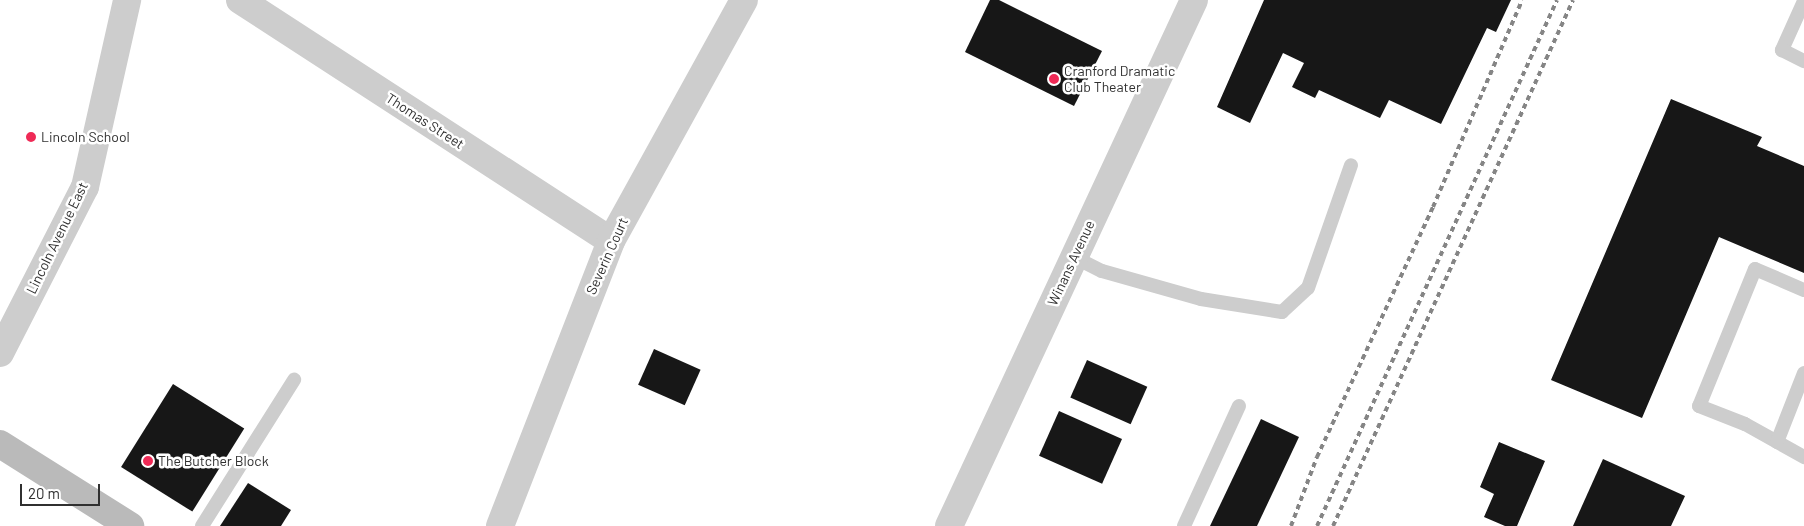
<!DOCTYPE html>
<html>
<head>
<meta charset="utf-8">
<style>
	body { margin:0 }
	#map { position:relative; width:1804px; height:526px; overflow:hidden; background:#fff; font-family:Barlow,sans-serif }
	div>[style] { position:absolute }
	.building>* { inset:0; background:#171717; transform-origin:0 0 }
	.lane>* { height:14px; margin:-7px; padding:0 7px; transform-origin:7px; border-radius:7px; background:#cdcdcd }
	.street>* { height:28px; margin:-14px; padding:0 14px; transform-origin:14px; border-radius:14px; background:#cdcdcd }
	.secondary>* { height:28px; margin:-14px; padding:0 14px; transform-origin:14px; border-radius:14px; background:#bababa }
	.rail>* { height:4px; margin-top:-2px; transform-origin:0; background:repeating-linear-gradient(90deg,#858585 0 5px,transparent 0 9px) }
	.dots>* { width:14px; height:14px; translate:-50% -50%; box-sizing:border-box; border:2px solid #fff; border-radius:50% }
	span { translate:-50% -50%; white-space:nowrap; text-align:center; line-height:1.15; -webkit-text-stroke:5px #fff; paint-order:stroke }
	.poi-label { font-size:14px; color:#303030 }
	.left { translate:0 -50%; text-align:left }
	.street-label { font-size:14px; color:#303030 }
	.scale { position:absolute; left:20px; top:484px; width:80px; height:22px; box-sizing:border-box; border:2px solid #303030; border-top:0; padding-left:6px; font-size:15px; line-height:18px; white-space:nowrap; color:#303030; -webkit-text-stroke:4px #fff; paint-order:stroke }
</style>
</head>
<body>
<div id="map">
	<div class="building">
		<div style="clip-path:polygon(990px 0,999px 0,1102px 51px,1074px 106px,965px 52px)"></div>
		<div style="clip-path:polygon(1264px 0,1511px 0,1496px 32px,1487px 28px,1441px 124px,1389px 100px,1380px 118px,1319px 90px,1315px 98px,1292px 87px,1304px 63px,1283px 53px,1250px 123px,1217px 107px)"></div>
		<div style="clip-path:polygon(1671px 99px,1762px 137px,1757px 146px,1804px 166px,1804px 273px,1719px 237px,1642px 418px,1551px 380px)"></div>
		<div style="left:654px;top:349px;width:51px;height:39px;rotate:24deg"></div>
		<div style="left:1087px;top:360px;width:66px;height:41px;rotate:24deg"></div>
		<div style="left:173px;top:384px;width:84px;height:98px;rotate:32deg"></div>
		<div style="left:1059px;top:411px;width:69px;height:49px;rotate:24deg"></div>
		<div style="clip-path:polygon(1261px 419px,1299px 437px,1257px 526px,1210px 526px)"></div>
		<div style="clip-path:polygon(1499px 442px,1545px 461px,1517px 526px,1505px 526px,1484px 517px,1494px 494px,1480px 487px)"></div>
		<div style="clip-path:polygon(1603px 459px,1685px 496px,1671px 526px,1573px 526px)"></div>
		<div style="clip-path:polygon(248px 483px,291px 510px,281px 526px,220px 526px)"></div>
	</div>
	<div class="lane">
		<div style="left:1804px;top:1px;width:54px;rotate:114.2deg"></div>
		<div style="left:1782px;top:50px;width:25px;rotate:27deg"></div>
		<div style="left:1074px;top:257px;width:31px;rotate:27deg"></div>
		<div style="left:1102px;top:271px;width:103px;rotate:15.8deg"></div>
		<div style="left:1201px;top:299px;width:82px;rotate:9.1deg"></div>
		<div style="left:1282px;top:312px;width:35px;rotate:-43deg"></div>
		<div style="left:1308px;top:288px;width:130px;rotate:-70.7deg"></div>
		<div style="left:1804px;top:290px;width:53px;rotate:-156.8deg"></div>
		<div style="left:1755px;top:269px;width:148px;rotate:112.2deg"></div>
		<div style="left:1699px;top:406px;width:49px;rotate:21.4deg"></div>
		<div style="left:1745px;top:424px;width:68px;rotate:29.2deg"></div>
		<div style="left:1777px;top:442px;width:74px;rotate:-68.6deg"></div>
		<div style="left:202px;top:526px;width:173px;rotate:-57.8deg"></div>
		<div style="left:1184px;top:526px;width:132px;rotate:-65.4deg"></div>
	</div>
	<div class="street">
		<div style="left:240px;top:0;width:442px;rotate:33deg"></div>
		<div style="left:0;top:353px;width:186px;rotate:-62.9deg"></div>
		<div style="left:85px;top:187px;width:192px;rotate:-77.3deg"></div>
		<div style="left:500px;top:526px;width:306px;rotate:-68.7deg"></div>
		<div style="left:611px;top:241px;width:275px;rotate:-61.1deg"></div>
		<div style="left:949px;top:526px;width:580px;rotate:-65.02deg"></div>
	</div>
	<div class="secondary">
		<div style="left:0;top:444px;width:154px;rotate:32.2deg"></div>
	</div>
	<div class="rail">
		<div style="left:1291px;top:526px;width:74px;rotate:-69.4deg"></div>
		<div style="left:1317px;top:457px;width:276px;rotate:-65.1deg"></div>
		<div style="left:1433px;top:207px;width:225px;rotate:-66.7deg"></div>
		<div style="left:1317px;top:526px;width:578px;rotate:-65.47deg"></div>
		<div style="left:1333px;top:526px;width:578px;rotate:-65.47deg"></div>
	</div>
	<div class="dots">
		<div style="left:1054px;top:79px;background:#ef2a56"></div>
		<div style="left:31px;top:137px;background:#ef2a56"></div>
		<div style="left:148px;top:461px;background:#ef2a56"></div>
	</div>
	<div class="poi-label">
		<span class="left" style="left:1064px;top:79px">Cranford Dramatic<br>Club Theater</span>
		<span class="left" style="left:41px;top:137px">Lincoln School</span>
		<span class="left" style="left:158px;top:461px">The Butcher Block</span>
	</div>
	<div class="street-label">
		<span style="left:425px;top:121px;rotate:33deg">Thomas Street</span>
		<span style="left:57px;top:238px;rotate:-64deg">Lincoln Avenue East</span>
		<span style="left:607px;top:256px;rotate:-66deg">Severin Court</span>
		<span style="left:1071px;top:263px;rotate:-65deg">Winans Avenue</span>
	</div>
	<div class="scale">20 m</div>
</div>
</body>
</html>
